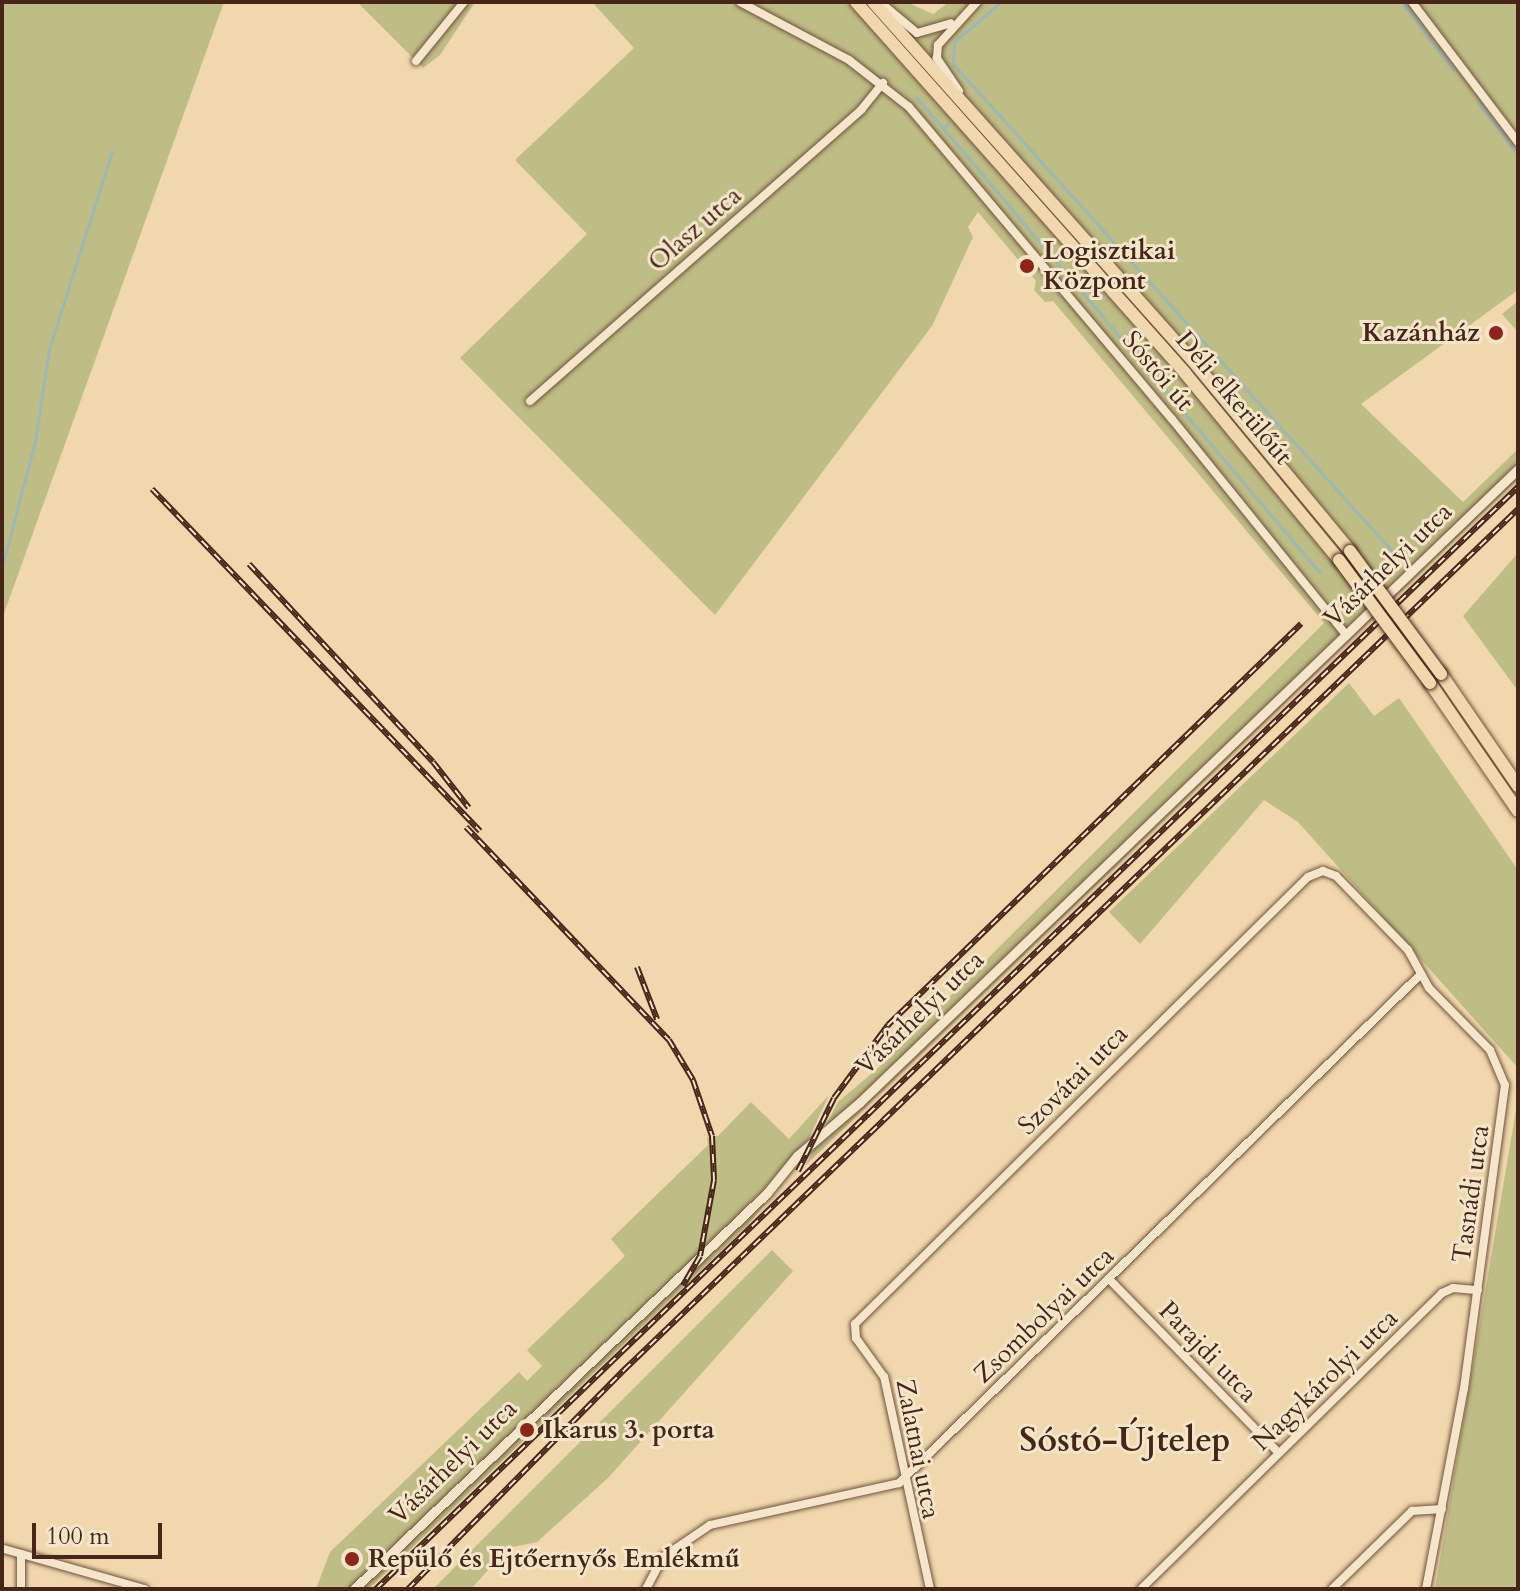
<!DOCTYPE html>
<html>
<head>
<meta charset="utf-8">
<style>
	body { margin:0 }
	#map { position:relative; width:1520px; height:1591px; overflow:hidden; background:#f0d7ad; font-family:Cardo,serif }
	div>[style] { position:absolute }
	.green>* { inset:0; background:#bfbd86 }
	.stream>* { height:3px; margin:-1.5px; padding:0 1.5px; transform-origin:1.5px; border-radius:1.5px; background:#9db7b3 }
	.roads { filter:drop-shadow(0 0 2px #72523e) drop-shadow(0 0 2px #72523e) }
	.minor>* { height:8px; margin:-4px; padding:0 4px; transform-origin:4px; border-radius:4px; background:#f5e5ca }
	.tertiary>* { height:9px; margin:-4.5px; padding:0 4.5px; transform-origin:4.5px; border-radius:4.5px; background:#f5e5ca }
	.primary>* { height:12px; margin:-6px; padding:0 6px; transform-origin:6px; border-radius:6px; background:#f0d7ad }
	.rail>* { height:6px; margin-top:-3px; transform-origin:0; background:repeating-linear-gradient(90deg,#f5e5ca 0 9px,#482519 0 18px); box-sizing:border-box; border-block:2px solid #482519 }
	.bridges { filter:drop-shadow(0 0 2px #482519) drop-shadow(0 0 2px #482519) }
	.primary-bridge>* { height:12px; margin:-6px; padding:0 6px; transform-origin:6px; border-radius:6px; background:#f0d7ad }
	.dots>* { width:22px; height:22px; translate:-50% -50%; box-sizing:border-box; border:4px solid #f5e5ca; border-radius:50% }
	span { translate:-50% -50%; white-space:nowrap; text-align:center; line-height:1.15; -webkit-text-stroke:6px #f5e5ca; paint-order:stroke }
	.street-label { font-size:26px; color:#482519 }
	.poi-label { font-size:26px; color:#482519; font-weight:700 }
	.left { translate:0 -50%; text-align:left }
	.right { translate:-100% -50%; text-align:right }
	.district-label { font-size:34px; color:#482519; font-weight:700 }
	.frame { position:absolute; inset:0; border:4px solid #482519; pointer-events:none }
	.scale { position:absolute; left:32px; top:1523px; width:130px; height:36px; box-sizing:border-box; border:4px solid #482519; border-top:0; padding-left:10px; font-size:24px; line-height:28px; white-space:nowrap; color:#482519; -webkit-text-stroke:6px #f5e5ca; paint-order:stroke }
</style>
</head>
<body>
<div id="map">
	<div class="green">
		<div style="clip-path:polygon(2px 2px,224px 2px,2px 619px)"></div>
		<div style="clip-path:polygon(357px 2px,475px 2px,440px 55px,423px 68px)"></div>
		<div style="clip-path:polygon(592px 2px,906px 2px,933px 14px,949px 2px,1518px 2px,1518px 290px,1361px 404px,1463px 502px,1518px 449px,1518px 479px,805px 1166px,838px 1102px,877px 1069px,1324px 623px,1053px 301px,1045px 302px,1034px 290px,1036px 281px,978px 212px,968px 227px,973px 237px,932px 326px,715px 615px,460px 358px,587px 234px,515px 160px,634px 48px)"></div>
		<div style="clip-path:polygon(1518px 301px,1518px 330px,1517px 331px,1502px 314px)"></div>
		<div style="clip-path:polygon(1518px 553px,1518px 691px,1463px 616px)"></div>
		<div style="clip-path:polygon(1349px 683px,1374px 716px,1399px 698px,1518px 870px,1518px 1068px,1298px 822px,1264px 800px,1140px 944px,1109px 912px)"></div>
		<div style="clip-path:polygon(829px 1095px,795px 1168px,748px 1225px,369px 1589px,316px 1589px,330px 1552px,519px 1372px,527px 1381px,542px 1366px,527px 1350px,625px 1256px,611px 1239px,708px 1145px,707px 1137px,718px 1136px,751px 1102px,789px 1139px)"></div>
		<div style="clip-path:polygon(1518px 1098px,1518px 1589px,1435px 1589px)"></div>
		<div style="clip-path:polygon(772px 1250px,793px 1271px,608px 1478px,537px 1542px,508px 1548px,471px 1589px,433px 1589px)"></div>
	</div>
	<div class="stream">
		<div style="left:1001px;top:2px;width:62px;rotate:139.6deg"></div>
		<div style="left:954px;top:42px;width:22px;rotate:93deg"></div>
		<div style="left:953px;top:64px;width:669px;rotate:47.97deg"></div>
		<div style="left:1402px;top:2px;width:85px;rotate:53.1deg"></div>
		<div style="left:916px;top:97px;width:41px;rotate:48.9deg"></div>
		<div style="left:1478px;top:102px;width:66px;rotate:53deg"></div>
		<div style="left:948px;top:124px;width:6px;rotate:141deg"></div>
		<div style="left:943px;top:128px;width:583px;rotate:49.73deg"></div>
		<div style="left:2px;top:567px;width:130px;rotate:-75.3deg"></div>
		<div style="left:35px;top:441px;width:93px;rotate:-81.3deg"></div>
		<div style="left:49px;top:349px;width:207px;rotate:-72.3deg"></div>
	</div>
	<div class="roads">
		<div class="minor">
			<div style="left:740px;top:2px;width:123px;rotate:28deg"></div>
			<div style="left:849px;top:60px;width:76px;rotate:38.1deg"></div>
			<div style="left:909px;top:107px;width:408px;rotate:49.9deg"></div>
			<div style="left:1172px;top:419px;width:277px;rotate:51.1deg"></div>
			<div style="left:880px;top:2px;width:48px;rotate:40deg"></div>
			<div style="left:917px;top:33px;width:35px;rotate:-16deg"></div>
			<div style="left:1412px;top:2px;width:176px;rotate:52.9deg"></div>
			<div style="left:416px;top:61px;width:76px;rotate:-50.9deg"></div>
			<div style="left:959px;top:91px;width:40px;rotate:-124deg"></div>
			<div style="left:937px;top:58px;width:13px;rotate:-86deg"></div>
			<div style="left:938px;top:45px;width:58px;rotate:-47.8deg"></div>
			<div style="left:530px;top:401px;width:441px;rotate:-41.3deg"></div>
			<div style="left:861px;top:110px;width:35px;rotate:-51deg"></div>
			<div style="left:1109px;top:1279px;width:243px;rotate:45.7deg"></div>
			<div style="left:4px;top:1549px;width:146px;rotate:15.9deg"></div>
			<div style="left:21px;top:1554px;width:35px;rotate:90deg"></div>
			<div style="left:646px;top:1589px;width:36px;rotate:-62deg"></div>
			<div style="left:663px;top:1557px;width:57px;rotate:-34.2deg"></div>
			<div style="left:710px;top:1525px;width:194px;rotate:-12.5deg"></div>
			<div style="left:899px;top:1483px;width:729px;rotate:-44.28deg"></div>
			<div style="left:930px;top:1589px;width:217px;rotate:-102.2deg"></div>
			<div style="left:884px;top:1377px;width:48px;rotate:-125.7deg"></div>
			<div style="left:856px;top:1338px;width:14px;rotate:-94deg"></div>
			<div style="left:855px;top:1324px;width:636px;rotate:-44.62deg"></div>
			<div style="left:1308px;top:877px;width:16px;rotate:-22deg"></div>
			<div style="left:1323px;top:871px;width:14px;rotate:21deg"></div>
			<div style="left:1336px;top:876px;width:103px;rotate:45.8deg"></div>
			<div style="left:1408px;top:950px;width:43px;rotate:61.1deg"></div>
			<div style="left:1429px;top:988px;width:87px;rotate:45.5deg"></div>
			<div style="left:1490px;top:1050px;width:38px;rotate:67deg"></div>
			<div style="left:1505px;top:1085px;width:306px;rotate:97.7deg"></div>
			<div style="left:1464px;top:1388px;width:205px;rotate:100.7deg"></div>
			<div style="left:1141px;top:1589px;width:422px;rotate:-44.5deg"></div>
			<div style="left:1442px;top:1293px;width:12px;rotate:-24deg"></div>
			<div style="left:1453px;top:1288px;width:25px;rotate:5deg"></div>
			<div style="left:1332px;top:1589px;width:112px;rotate:-44.3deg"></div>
			<div style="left:1412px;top:1511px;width:30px;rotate:-4deg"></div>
		</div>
		<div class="tertiary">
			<div style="left:354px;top:1589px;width:572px;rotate:-43.8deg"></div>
			<div style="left:767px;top:1193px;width:48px;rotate:-51deg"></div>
			<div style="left:797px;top:1156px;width:83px;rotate:-40.6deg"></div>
			<div style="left:860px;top:1102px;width:913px;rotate:-43.89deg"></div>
		</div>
		<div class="primary">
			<div style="left:856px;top:2px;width:496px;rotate:48.4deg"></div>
			<div style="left:1185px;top:373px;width:242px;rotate:50.5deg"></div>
			<div style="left:873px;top:2px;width:481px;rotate:48.3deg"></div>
			<div style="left:1193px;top:361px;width:246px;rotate:50.4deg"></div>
			<div style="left:1441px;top:674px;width:136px;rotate:55.5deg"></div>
			<div style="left:1430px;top:683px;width:155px;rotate:55.5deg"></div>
		</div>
	</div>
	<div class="rail">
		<div style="left:152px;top:489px;width:474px;rotate:46.2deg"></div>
		<div style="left:249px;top:564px;width:270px;rotate:47.1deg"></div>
		<div style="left:433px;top:762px;width:58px;rotate:52deg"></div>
		<div style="left:466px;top:827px;width:294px;rotate:46.4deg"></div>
		<div style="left:669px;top:1040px;width:47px;rotate:59deg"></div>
		<div style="left:693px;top:1080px;width:59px;rotate:71.3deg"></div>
		<div style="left:712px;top:1136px;width:44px;rotate:87.4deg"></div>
		<div style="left:714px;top:1180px;width:77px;rotate:100.4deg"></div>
		<div style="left:700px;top:1256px;width:34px;rotate:120deg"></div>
		<div style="left:637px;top:967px;width:56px;rotate:69deg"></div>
		<div style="left:798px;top:1171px;width:81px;rotate:-63.7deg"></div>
		<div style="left:834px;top:1098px;width:91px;rotate:-53.5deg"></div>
		<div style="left:888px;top:1025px;width:576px;rotate:-44.16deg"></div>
		<div style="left:376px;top:1589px;width:1587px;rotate:-43.98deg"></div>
		<div style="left:408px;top:1589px;width:308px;rotate:-45.4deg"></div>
		<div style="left:624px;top:1370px;width:1241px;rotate:-43.92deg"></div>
	</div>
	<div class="bridges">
		<div class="primary-bridge">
			<div style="left:1350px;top:551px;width:153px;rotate:53.5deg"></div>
			<div style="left:1339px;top:560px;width:153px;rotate:53.5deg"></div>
		</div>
	</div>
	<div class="dots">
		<div style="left:1027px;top:266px;background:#8f2418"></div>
		<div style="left:1496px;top:333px;background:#8f2418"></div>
		<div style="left:527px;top:1430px;background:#8f2418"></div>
		<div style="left:352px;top:1559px;background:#8f2418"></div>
	</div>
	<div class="street-label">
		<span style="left:695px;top:229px;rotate:-41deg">Olasz utca</span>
		<span style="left:1158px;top:371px;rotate:50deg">Sóstói út</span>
		<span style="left:1234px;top:398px;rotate:50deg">Déli elkerülőút</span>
		<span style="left:1388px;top:565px;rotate:-44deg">Vásárhelyi utca</span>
		<span style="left:920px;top:1013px;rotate:-44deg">Vásárhelyi utca</span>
		<span style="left:1073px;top:1080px;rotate:-45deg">Szovátai utca</span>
		<span style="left:1471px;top:1194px;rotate:-82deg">Tasnádi utca</span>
		<span style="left:1044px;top:1315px;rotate:-44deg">Zsombolyai utca</span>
		<span style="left:1208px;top:1352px;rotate:46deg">Parajdi utca</span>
		<span style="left:1325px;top:1380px;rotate:-44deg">Nagykárolyi utca</span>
		<span style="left:918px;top:1449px;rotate:79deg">Zalatnai utca</span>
		<span style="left:453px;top:1462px;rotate:-44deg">Vásárhelyi utca</span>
	</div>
	<div class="poi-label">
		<span class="left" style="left:1043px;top:266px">Logisztikai<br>Központ</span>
		<span class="right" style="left:1480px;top:333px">Kazánház</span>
		<span class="left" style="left:543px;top:1430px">Ikarus 3. porta</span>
		<span class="left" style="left:368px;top:1559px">Repülő és Ejtőernyős Emlékmű</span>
	</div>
	<div class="district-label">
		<span style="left:1125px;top:1441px">Sóstó-Újtelep</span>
	</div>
	<div class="frame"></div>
	<div class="scale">100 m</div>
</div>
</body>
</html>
